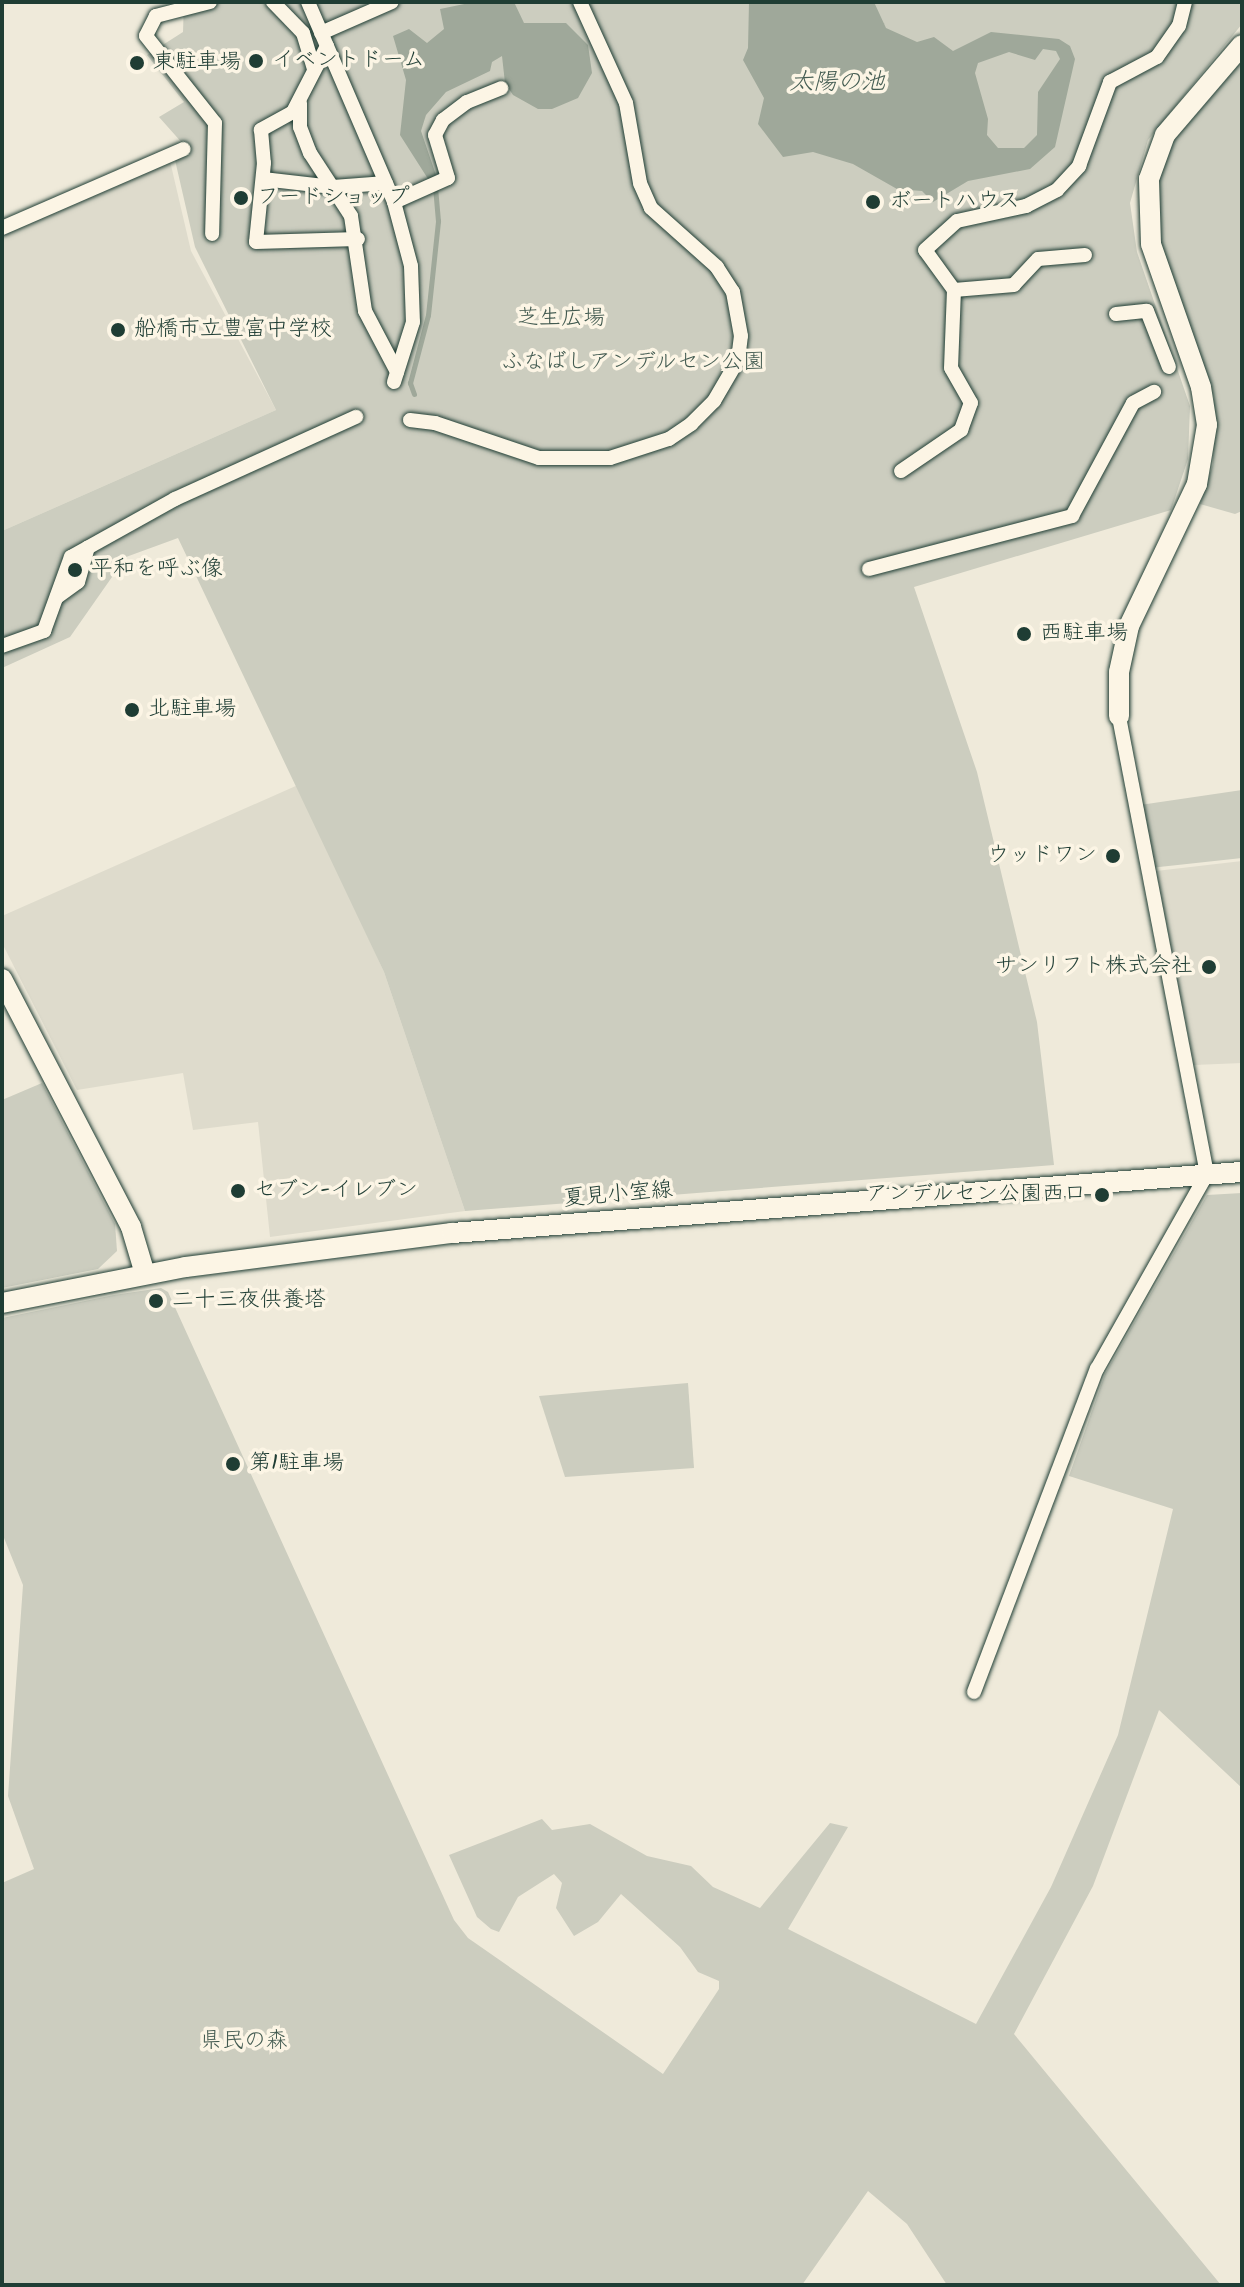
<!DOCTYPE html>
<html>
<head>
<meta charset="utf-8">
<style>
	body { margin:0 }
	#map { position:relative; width:1244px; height:2287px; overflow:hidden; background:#efeada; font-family:Kalam,"Klee One",sans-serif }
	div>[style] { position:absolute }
	.built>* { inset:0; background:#dedbcc }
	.green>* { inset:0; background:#cccdbf }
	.water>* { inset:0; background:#9fa89a }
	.stream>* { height:5px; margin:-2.5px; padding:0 2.5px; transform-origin:2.5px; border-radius:2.5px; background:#9fa89a }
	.roads { filter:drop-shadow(0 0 2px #1f3d34) drop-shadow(0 0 2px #1f3d34) }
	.street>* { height:14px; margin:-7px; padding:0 7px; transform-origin:7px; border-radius:7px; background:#fcf5e5 }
	.secondary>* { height:20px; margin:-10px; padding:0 10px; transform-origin:10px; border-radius:10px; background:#fcf5e5 }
	.dots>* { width:22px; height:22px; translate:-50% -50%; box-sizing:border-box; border:4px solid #fcf5e5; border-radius:50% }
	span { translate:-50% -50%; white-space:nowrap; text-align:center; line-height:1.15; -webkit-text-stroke:7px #fcf5e5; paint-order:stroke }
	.poi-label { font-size:22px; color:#1f3d34 }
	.left { translate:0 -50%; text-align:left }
	.right { translate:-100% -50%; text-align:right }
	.park-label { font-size:22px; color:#425a50 }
	.street-label { font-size:22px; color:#1f3d34 }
	.water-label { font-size:24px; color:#455d53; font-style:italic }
	.frame { position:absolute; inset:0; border:4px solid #1f3d34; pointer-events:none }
</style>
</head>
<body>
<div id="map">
	<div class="built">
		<div style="clip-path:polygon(170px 161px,191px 251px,276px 410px,2px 531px,2px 236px)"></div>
		<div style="clip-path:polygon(298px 785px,384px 972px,465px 1211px,270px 1237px,258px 1122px,193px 1130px,183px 1073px,77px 1090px,2px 943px,2px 916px)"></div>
		<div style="clip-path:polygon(1242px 861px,1242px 1063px,1194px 1065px,1156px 871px)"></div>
	</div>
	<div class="green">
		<div style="clip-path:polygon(184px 2px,1242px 2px,1242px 24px,1148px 140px,1130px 203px,1137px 252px,1190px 406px,1188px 459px,1171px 510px,914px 587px,977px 772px,1037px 1022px,1054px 1165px,465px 1211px,384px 972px,178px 538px,126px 557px,70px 637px,2px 668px,2px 531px,276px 410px,195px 247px,175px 160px,183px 144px,159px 117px,184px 102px,147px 55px,183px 32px)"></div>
		<div style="clip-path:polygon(1242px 59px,1242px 511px,1235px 514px,1200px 504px,1213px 464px,1214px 398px,1160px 242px,1158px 180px,1172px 140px)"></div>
		<div style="clip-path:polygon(1242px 790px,1242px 858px,1150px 868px,1140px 805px)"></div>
		<div style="clip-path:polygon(42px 1083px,115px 1224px,117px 1251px,98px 1269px,2px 1288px,2px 1100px)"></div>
		<div style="clip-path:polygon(1242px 1193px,1242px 1788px,1159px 1710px,1093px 1886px,1014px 2034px,1221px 2285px,947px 2285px,907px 2224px,868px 2191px,802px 2285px,2px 2285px,2px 1883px,34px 1869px,8px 1796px,23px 1585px,2px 1533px,2px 1318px,114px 1295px,161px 1288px,168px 1292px,454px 1920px,468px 1938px,663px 2074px,719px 1989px,719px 1981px,698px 1972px,680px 1947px,621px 1894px,598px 1922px,574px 1936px,556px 1908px,562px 1883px,554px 1874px,518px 1897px,499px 1932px,491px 1929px,477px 1917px,449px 1855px,542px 1819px,552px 1830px,590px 1824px,647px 1856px,691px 1866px,713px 1887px,760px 1908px,830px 1823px,848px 1827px,788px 1929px,976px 2024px,1051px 1887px,1118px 1735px,1173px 1509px,1069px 1476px,1105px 1374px,1207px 1195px)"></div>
		<div style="clip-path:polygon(688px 1383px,694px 1468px,565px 1477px,539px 1396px)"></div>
	</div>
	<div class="water">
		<div style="clip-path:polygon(474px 2px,514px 2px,524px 23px,566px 23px,588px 45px,592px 73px,578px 98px,552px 109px,538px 109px,513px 95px,505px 83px,502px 56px,492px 62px,490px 71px,446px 92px,426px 115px,421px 131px,437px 178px,430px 182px,400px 135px,406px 80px,393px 36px,409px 29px,427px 43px,444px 29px,440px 9px)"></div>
		<div style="clip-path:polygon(evenodd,749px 2px,874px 2px,886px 28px,917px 42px,934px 37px,953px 51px,991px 32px,1059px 39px,1070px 46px,1075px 59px,1055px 147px,1030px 169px,968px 181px,933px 202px,922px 191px,897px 189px,853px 164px,813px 152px,783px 157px,758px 124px,764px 98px,743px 60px,748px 48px,749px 2px,1043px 49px,1056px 51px,1060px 59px,1038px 92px,1037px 135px,1024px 148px,998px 148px,987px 135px,988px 119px,975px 73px,978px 63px,1009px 52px,1035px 60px,1043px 49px)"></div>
	</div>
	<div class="stream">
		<div style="left:414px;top:394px;width:12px;rotate:-110deg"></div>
		<div style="left:410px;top:383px;width:70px;rotate:-75.2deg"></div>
		<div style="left:428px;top:315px;width:95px;rotate:-83.9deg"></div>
		<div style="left:438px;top:221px;width:37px;rotate:-95deg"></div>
	</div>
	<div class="roads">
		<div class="street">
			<div style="left:210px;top:2px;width:56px;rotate:165.5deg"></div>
			<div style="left:156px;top:16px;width:22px;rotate:117deg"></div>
			<div style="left:146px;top:36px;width:111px;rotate:51.6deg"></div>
			<div style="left:215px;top:123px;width:111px;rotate:91.5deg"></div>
			<div style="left:273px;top:2px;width:43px;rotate:45.9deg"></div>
			<div style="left:303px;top:33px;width:37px;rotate:73deg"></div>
			<div style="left:308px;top:2px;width:218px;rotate:66.7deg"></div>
			<div style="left:394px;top:202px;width:66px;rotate:75.1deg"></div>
			<div style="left:411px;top:266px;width:56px;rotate:88deg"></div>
			<div style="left:413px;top:322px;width:63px;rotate:107.6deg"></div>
			<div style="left:321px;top:33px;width:77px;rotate:-23.6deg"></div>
			<div style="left:327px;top:46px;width:74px;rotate:117.3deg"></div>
			<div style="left:293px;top:112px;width:37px;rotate:151deg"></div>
			<div style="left:261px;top:130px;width:33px;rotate:85deg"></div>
			<div style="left:264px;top:163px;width:79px;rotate:95.8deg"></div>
			<div style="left:256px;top:242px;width:102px;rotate:-1.7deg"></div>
			<div style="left:300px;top:103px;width:24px;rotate:90deg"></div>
			<div style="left:300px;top:127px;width:28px;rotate:69deg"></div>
			<div style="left:310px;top:153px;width:75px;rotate:56.9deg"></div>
			<div style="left:351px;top:216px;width:96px;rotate:81.6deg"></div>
			<div style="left:365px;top:311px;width:69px;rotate:62.3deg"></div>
			<div style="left:263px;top:179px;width:70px;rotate:6.5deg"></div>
			<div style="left:333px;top:187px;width:53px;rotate:-4.3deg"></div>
			<div style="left:394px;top:202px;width:59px;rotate:-24deg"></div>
			<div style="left:448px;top:178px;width:45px;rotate:-106.8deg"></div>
			<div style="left:435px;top:135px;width:17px;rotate:-62deg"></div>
			<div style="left:443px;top:120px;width:30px;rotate:-37deg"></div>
			<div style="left:467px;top:102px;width:37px;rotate:-22deg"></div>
			<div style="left:2px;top:228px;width:198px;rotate:-23.5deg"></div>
			<div style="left:1085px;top:255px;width:47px;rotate:175.1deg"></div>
			<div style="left:1038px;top:259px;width:35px;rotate:133deg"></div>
			<div style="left:1014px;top:285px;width:60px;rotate:175.2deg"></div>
			<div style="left:954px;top:290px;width:49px;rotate:-125.9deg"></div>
			<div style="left:925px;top:250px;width:43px;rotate:-42.2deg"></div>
			<div style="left:957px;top:221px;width:71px;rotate:-12.3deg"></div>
			<div style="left:1026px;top:206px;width:35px;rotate:-27deg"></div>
			<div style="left:1057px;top:190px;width:33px;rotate:-47deg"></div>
			<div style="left:1079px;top:166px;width:90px;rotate:-69.7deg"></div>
			<div style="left:1110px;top:82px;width:53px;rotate:-28deg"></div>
			<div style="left:1157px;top:57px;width:38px;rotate:-55deg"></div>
			<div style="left:1179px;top:26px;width:25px;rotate:-76deg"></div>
			<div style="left:1116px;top:314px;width:31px;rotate:-6deg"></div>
			<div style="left:1147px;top:311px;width:60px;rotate:68.6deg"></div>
			<div style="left:410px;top:420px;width:25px;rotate:7deg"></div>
			<div style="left:435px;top:423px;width:110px;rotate:18.6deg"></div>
			<div style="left:539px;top:458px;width:71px"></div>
			<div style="left:610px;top:458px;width:62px;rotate:-17.9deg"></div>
			<div style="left:669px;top:439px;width:27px;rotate:-34deg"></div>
			<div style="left:691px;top:424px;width:33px;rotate:-45deg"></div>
			<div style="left:714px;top:401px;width:48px;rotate:-59.7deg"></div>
			<div style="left:738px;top:360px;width:24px;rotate:-83deg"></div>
			<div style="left:741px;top:336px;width:45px;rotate:-100.3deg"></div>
			<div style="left:733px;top:292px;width:30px;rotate:-123deg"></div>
			<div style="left:717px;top:267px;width:89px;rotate:-138.2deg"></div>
			<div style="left:651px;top:208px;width:27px;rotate:-114deg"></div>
			<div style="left:640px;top:183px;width:81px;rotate:-99.9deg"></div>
			<div style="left:626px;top:103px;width:111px;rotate:-114.5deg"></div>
			<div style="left:901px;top:471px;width:73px;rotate:-34.3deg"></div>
			<div style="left:961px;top:430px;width:29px;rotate:-70deg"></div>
			<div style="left:971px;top:403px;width:40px;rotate:-119.7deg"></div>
			<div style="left:951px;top:368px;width:78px;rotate:-87.8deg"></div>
			<div style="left:869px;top:569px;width:210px;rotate:-14.6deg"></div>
			<div style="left:1072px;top:516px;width:128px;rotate:-61.6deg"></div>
			<div style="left:1133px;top:403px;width:24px;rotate:-28deg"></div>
			<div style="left:57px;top:597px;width:26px;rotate:-36deg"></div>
			<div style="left:78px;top:582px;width:36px;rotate:-74deg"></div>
			<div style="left:2px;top:646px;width:45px;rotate:-19.7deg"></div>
			<div style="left:44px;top:631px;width:79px;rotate:-70deg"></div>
			<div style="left:71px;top:557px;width:119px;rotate:-29.1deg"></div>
			<div style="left:175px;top:499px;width:199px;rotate:-24.4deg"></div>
			<div style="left:974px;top:1692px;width:346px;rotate:-69.2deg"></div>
			<div style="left:1097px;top:1369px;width:224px;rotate:-60.6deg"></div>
			<div style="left:1207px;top:1174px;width:466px;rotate:-100.9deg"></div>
		</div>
		<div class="secondary">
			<div style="left:1119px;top:716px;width:44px;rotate:-90deg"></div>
			<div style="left:1119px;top:672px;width:47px;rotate:-77.7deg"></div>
			<div style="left:1129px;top:626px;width:157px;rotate:-64.4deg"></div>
			<div style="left:1197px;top:484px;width:60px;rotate:-80.4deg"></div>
			<div style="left:1207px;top:425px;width:38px;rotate:-99deg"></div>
			<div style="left:1201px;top:387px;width:151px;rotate:-109.3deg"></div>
			<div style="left:1151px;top:244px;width:65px;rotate:-91.8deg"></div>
			<div style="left:1149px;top:179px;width:47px;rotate:-70deg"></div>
			<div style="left:1165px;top:135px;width:118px;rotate:-49.5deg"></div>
			<div style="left:2px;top:979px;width:280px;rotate:62.5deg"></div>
			<div style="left:131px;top:1227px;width:49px;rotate:73.4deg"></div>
			<div style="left:2px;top:1303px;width:187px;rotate:-11.1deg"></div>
			<div style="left:186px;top:1267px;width:268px;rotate:-7.3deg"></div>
			<div style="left:452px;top:1233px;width:792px;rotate:-4.42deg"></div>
		</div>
	</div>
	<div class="dots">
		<div style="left:256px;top:61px;background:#1f3d34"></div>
		<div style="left:137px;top:63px;background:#1f3d34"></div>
		<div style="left:241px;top:198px;background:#1f3d34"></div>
		<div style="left:873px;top:202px;background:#1f3d34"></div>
		<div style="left:118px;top:330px;background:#1f3d34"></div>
		<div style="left:75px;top:570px;background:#1f3d34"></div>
		<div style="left:1024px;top:634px;background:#1f3d34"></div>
		<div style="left:132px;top:710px;background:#1f3d34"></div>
		<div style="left:1113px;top:856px;background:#1f3d34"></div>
		<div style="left:1209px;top:967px;background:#1f3d34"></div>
		<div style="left:238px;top:1191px;background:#1f3d34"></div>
		<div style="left:1102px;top:1195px;background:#1f3d34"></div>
		<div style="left:156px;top:1301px;background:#1f3d34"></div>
		<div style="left:233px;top:1464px;background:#1f3d34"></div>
	</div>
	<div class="poi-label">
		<span class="left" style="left:272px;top:61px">イベントドーム</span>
		<span class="left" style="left:153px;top:63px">東駐車場</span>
		<span class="left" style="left:257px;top:198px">フードショップ</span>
		<span class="left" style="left:889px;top:202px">ボートハウス</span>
		<span class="left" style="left:134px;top:330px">船橋市立豊富中学校</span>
		<span class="left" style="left:91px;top:570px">平和を呼ぶ像</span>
		<span class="left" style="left:1040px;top:634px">西駐車場</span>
		<span class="left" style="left:148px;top:710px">北駐車場</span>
		<span class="right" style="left:1097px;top:856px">ウッドワン</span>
		<span class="right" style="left:1193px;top:967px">サンリフト株式会社</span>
		<span class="left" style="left:254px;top:1191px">セブン-イレブン</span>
		<span class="right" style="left:1086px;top:1195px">アンデルセン公園西口</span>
		<span class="left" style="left:172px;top:1301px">二十三夜供養塔</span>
		<span class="left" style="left:249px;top:1464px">第1駐車場</span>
	</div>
	<div class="park-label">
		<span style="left:561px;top:319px">芝生広場</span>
		<span style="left:633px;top:363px">ふなばしアンデルセン公園</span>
		<span style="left:244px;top:2042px">県民の森</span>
	</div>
	<div class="street-label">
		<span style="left:618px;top:1195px;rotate:-5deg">夏見小室線</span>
	</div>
	<div class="water-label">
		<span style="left:837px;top:83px">太陽の池</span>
	</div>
	<div class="frame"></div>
</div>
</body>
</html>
